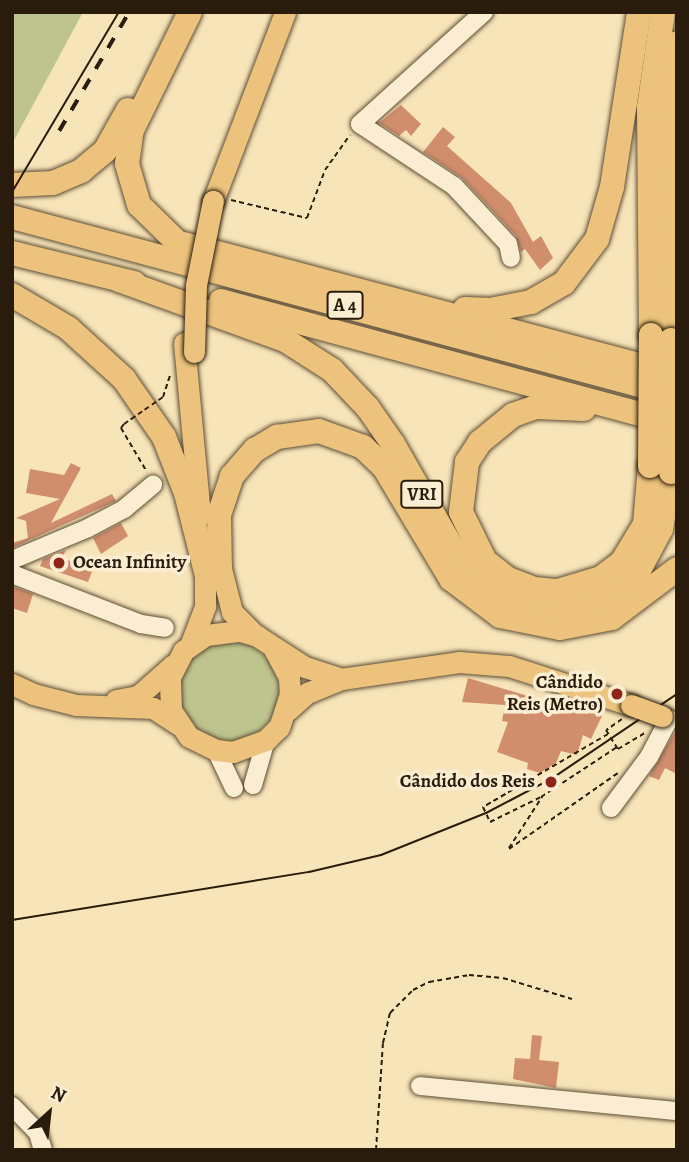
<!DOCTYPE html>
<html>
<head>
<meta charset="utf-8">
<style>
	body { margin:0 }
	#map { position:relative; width:689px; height:1162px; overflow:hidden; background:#f7e4b8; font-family:Alegreya,serif }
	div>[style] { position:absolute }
	.green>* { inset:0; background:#bec48e }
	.round { border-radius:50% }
	.building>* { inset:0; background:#d08e6d }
	.path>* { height:2px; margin-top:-1px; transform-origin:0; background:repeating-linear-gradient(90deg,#2a1c0c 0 5px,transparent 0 8.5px) }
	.roads { filter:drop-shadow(0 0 2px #5d4e37) drop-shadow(0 0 2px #5d4e37) }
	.minor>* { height:18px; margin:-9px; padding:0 9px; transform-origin:9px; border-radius:9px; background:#faedd1 }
	.major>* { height:21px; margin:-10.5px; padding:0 10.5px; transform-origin:10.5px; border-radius:10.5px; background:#ecc27c }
	.highway>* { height:24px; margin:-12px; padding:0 12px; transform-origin:12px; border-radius:12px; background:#ecc27c }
	.tram>* { height:2px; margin:-1px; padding:0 1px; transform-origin:1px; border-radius:1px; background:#2a1c0c }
	.rail>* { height:3.5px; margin-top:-1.75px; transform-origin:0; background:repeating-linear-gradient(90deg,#2a1c0c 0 12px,transparent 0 24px) }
	.path-bridge>* { height:2px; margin-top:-1px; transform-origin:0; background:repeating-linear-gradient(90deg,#2a1c0c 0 5px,transparent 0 8.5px) }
	.bridges { filter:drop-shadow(0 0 2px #2a1c0c) drop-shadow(0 0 2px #2a1c0c) }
	.major-bridge>* { height:21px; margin:-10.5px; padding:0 10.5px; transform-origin:10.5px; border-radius:10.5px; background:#ecc27c }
	.highway-bridge>* { height:24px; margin:-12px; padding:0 12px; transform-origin:12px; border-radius:12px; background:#ecc27c }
	.dots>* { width:19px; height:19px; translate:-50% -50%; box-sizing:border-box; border:4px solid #faedd1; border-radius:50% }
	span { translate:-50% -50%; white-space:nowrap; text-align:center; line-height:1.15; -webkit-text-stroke:7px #faedd1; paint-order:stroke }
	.shield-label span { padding:2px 5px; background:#faedd1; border:2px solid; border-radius:5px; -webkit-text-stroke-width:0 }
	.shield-label { font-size:18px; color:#2a1c0c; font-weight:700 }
	.poi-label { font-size:19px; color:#2a1c0c; font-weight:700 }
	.left { translate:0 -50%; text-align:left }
	.right { translate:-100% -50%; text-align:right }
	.frame { position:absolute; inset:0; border:14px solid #2a1c0c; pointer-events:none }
	.north { position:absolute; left:14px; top:1078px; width:70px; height:70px; -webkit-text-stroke:5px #faedd1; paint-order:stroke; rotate:27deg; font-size:19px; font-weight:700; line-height:28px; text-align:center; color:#2a1c0c }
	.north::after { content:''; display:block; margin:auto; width:24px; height:32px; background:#2a1c0c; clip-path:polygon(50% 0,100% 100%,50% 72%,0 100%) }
</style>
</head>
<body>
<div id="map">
	<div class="green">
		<div style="clip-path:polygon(12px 12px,83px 12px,12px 144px)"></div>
		<div class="round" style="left:179px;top:641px;width:100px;height:100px"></div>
	</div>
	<div class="building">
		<div style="clip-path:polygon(401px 105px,421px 124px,411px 136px,406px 130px,399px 136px,379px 123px)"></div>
		<div style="clip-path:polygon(443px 127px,455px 137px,447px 146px,511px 203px,533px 242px,541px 236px,553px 258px,540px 270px,525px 249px,521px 252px,516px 236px,462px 178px,423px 152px)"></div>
		<div style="clip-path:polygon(71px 463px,81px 468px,51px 523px,112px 494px,116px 501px,12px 548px,12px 543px,28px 538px,26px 521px,16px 518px,60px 499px,26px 493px,30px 469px,64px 475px)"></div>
		<div style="clip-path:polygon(121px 523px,128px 536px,101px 554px,93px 538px)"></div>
		<div style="clip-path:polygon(66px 550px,62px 558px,93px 569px,88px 582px,40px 566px,43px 559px)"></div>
		<div style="clip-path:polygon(12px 586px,33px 594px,27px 613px,12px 608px)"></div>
		<div style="clip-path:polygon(468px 678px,581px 712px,583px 707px,602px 716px,591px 739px,583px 735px,577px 755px,561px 751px,556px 763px,540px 773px,527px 769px,528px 763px,497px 752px,508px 722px,502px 721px,505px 705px,462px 702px)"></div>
		<div style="clip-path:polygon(677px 729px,677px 774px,665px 768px,659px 780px,649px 776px)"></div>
		<div style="clip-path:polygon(532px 1035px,542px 1036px,539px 1060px,559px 1062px,556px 1088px,513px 1079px,515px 1058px,530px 1059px)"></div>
	</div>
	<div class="path">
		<div style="left:231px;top:200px;width:78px;rotate:13.3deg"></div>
		<div style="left:307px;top:218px;width:51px;rotate:-69.4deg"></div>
		<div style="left:325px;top:170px;width:43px;rotate:-54.5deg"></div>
		<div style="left:163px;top:397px;width:23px;rotate:-72deg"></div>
		<div style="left:124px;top:424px;width:5px;rotate:127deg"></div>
		<div style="left:121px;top:428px;width:51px;rotate:59.4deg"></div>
		<div style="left:622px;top:719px;width:19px;rotate:145deg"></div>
		<div style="left:606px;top:730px;width:22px;rotate:58deg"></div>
		<div style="left:618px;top:749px;width:31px;rotate:-31deg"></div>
		<div style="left:608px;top:734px;width:145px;rotate:149.7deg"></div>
		<div style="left:483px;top:807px;width:17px;rotate:65deg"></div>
		<div style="left:490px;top:822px;width:57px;rotate:-26.1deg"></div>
		<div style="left:541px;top:797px;width:91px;rotate:-33.3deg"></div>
		<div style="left:509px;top:848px;width:61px;rotate:-57.1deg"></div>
		<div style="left:509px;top:849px;width:133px;rotate:-34.9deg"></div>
		<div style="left:376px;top:1150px;width:107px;rotate:-86.3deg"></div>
		<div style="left:383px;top:1043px;width:31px;rotate:-77deg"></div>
		<div style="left:390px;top:1013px;width:33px;rotate:-45deg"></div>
		<div style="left:413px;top:990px;width:18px;rotate:-27deg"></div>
		<div style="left:429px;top:982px;width:41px;rotate:-9.9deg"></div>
		<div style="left:469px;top:975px;width:34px;rotate:5deg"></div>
		<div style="left:503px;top:978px;width:72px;rotate:16.9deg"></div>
	</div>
	<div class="roads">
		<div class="minor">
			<div style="left:484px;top:12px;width:167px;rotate:137.9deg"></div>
			<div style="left:360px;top:124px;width:113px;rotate:33.4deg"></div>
			<div style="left:454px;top:186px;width:79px;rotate:47deg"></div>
			<div style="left:508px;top:244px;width:14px;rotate:78deg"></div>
			<div style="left:12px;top:560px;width:82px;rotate:-22.8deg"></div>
			<div style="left:88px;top:528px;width:41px;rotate:-27.8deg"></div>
			<div style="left:124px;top:509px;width:38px;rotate:-40deg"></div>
			<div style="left:12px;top:574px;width:138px;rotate:21.2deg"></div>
			<div style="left:141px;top:624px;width:24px;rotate:9deg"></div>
			<div style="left:216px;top:750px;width:42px;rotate:64.7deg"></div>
			<div style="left:253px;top:785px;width:47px;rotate:-73.9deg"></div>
			<div style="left:611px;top:808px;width:64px;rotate:-53.3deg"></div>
			<div style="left:649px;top:757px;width:43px;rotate:-62.2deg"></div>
			<div style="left:420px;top:1086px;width:258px;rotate:5.6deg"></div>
			<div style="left:12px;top:1106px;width:37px;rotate:46deg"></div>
			<div style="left:38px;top:1133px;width:18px;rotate:74deg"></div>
		</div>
		<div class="major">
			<div style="left:213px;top:201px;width:202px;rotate:-69.1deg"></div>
			<div style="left:184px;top:343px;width:173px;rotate:84.7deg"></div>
			<div style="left:217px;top:553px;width:61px;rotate:75.7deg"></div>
			<div style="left:232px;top:612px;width:33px;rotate:45deg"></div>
			<div style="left:191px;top:643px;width:40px;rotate:-69deg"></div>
			<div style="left:205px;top:606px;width:45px;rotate:-90deg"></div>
			<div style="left:274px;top:649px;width:32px;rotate:62deg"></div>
			<div style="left:289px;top:677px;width:17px;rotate:87deg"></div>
			<div style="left:290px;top:694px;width:35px;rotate:108deg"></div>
			<div style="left:279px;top:727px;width:18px;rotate:135deg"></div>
			<div style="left:266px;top:740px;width:35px;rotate:160deg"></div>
			<div style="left:233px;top:752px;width:17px;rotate:-173deg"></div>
			<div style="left:216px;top:750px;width:30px;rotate:-154deg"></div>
			<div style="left:189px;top:737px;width:32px;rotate:-124deg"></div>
			<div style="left:171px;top:710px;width:33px;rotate:-92deg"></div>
			<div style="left:170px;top:677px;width:29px;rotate:-63deg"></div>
			<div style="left:183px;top:651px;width:28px;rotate:-35deg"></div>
			<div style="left:206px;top:635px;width:34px;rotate:-7deg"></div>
			<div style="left:240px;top:631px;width:18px;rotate:16deg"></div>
			<div style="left:257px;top:636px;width:57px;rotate:32.9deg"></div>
			<div style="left:305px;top:667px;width:38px;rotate:18deg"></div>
			<div style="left:12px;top:684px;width:23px;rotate:25deg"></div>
			<div style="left:33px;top:694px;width:44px;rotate:14.3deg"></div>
			<div style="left:76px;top:705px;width:77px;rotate:2.2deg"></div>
			<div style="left:153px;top:708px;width:31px;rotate:33deg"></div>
			<div style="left:116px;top:700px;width:22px;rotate:-10deg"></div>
			<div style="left:138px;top:696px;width:47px;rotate:-41.5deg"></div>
			<div style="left:288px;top:710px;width:25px;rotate:-42deg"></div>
			<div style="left:307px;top:693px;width:37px;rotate:-22deg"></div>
			<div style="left:341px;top:679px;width:119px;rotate:-8.2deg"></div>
			<div style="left:459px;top:662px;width:50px;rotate:4.6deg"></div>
			<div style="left:509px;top:666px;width:128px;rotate:17.7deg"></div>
		</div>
		<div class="highway">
			<div style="left:12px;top:185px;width:41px;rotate:-2.8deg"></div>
			<div style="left:53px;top:183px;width:30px;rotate:-23deg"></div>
			<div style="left:81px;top:171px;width:31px;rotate:-40deg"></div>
			<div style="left:105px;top:151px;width:47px;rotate:-60.7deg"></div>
			<div style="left:12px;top:217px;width:680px;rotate:15deg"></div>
			<div style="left:178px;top:243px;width:54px;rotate:-135.7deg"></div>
			<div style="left:139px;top:205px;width:43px;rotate:-106.3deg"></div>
			<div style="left:127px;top:164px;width:34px;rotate:-82deg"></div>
			<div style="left:132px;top:130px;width:131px;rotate:-63.8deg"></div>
			<div style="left:184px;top:244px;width:502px;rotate:14.89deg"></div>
			<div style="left:12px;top:253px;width:126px;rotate:13.8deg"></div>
			<div style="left:119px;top:280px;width:177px;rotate:19.9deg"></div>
			<div style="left:285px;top:340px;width:56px;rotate:32.6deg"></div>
			<div style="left:332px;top:370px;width:52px;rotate:46.5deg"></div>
			<div style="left:368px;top:408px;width:44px;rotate:55.2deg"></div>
			<div style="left:393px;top:444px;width:129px;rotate:60.3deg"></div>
			<div style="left:457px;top:556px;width:34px;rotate:47deg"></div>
			<div style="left:480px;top:581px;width:31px;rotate:33deg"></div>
			<div style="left:506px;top:598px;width:54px;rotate:10.7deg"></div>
			<div style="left:559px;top:608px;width:31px;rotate:-9deg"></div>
			<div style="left:590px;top:603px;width:35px;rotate:-27deg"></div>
			<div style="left:621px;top:587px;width:25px;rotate:-43deg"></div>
			<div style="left:639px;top:570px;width:47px;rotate:-61.8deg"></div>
			<div style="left:661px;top:529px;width:58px;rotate:-80deg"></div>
			<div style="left:12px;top:295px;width:65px;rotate:30.5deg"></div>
			<div style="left:68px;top:328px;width:76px;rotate:42.3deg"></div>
			<div style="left:124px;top:379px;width:70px;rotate:55.4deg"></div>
			<div style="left:164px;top:437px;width:60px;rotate:68.6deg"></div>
			<div style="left:186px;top:493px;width:86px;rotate:75.8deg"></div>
			<div style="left:221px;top:301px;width:464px;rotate:15.1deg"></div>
			<div style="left:465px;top:309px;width:25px;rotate:2deg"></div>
			<div style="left:490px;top:310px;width:42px;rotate:-11deg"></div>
			<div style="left:531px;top:302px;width:38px;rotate:-30deg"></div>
			<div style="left:564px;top:283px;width:55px;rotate:-53.1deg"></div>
			<div style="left:597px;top:239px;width:54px;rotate:-73.9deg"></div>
			<div style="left:612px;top:187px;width:177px;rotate:-81.2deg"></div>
			<div style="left:651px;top:335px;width:228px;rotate:-90.5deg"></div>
			<div style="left:649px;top:107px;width:96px;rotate:-81.6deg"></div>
			<div style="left:671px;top:340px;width:228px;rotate:-90.3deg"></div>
			<div style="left:670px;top:112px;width:69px;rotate:-84.2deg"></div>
			<div style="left:584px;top:409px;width:48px;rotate:-177.6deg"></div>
			<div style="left:536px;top:407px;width:24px;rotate:161deg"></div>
			<div style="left:513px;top:415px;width:43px;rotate:140.7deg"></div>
			<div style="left:480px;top:442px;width:24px;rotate:123deg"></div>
			<div style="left:467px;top:462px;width:50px;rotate:96.8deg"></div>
			<div style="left:461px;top:512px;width:55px;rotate:63.9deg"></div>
			<div style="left:485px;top:561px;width:29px;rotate:38deg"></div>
			<div style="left:508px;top:579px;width:28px;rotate:21deg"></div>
			<div style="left:534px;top:589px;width:24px;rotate:5deg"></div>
			<div style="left:558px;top:591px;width:45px;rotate:-16.8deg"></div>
			<div style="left:601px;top:578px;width:26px;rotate:-37deg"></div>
			<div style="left:622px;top:562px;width:44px;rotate:-58.8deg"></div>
			<div style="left:645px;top:524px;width:58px;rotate:-85.1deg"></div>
			<div style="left:220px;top:569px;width:54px;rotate:-91.1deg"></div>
			<div style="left:219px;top:515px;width:41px;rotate:-71.6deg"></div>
			<div style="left:232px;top:476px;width:35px;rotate:-49deg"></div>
			<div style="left:255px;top:450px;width:26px;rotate:-31deg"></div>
			<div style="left:277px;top:437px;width:42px;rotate:-8.1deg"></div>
			<div style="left:319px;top:431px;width:47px;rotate:20deg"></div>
			<div style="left:363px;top:447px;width:29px;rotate:44deg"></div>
			<div style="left:384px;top:467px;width:131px;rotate:59.1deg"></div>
			<div style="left:451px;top:579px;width:61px;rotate:37.1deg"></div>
			<div style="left:500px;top:616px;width:61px;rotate:11.3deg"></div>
			<div style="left:560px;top:628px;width:53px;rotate:-10.9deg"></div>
			<div style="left:612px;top:618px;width:81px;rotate:-37deg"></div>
		</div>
	</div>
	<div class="tram">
		<div style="left:12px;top:192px;width:209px;rotate:-59.3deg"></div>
		<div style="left:12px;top:920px;width:301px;rotate:-9.2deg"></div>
		<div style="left:309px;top:872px;width:74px;rotate:-13.3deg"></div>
		<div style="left:381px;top:855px;width:113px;rotate:-21.8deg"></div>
		<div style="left:486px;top:813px;width:73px;rotate:-27.6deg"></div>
		<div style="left:551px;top:779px;width:152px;rotate:-34deg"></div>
	</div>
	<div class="rail">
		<div style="left:59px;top:131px;width:138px;rotate:-59.5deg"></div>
	</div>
	<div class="path-bridge">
		<div style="left:124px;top:424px;width:47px;rotate:-34.7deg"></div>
	</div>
	<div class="bridges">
		<div class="major-bridge">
			<div style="left:194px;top:352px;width:67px;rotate:-88.3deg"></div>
			<div style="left:196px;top:285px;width:86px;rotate:-78.6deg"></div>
			<div style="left:631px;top:705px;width:33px;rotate:20deg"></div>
		</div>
		<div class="highway-bridge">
			<div style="left:671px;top:340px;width:132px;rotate:90deg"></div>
			<div style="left:650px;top:466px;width:131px;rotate:-89.6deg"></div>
		</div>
	</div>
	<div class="dots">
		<div style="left:59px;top:563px;background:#8f2418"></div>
		<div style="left:617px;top:694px;background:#8f2418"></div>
		<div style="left:551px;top:782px;background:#8f2418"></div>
	</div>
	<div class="shield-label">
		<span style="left:345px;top:305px">A 4</span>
		<span style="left:422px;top:494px">VRI</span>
	</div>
	<div class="poi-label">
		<span class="left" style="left:73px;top:563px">Ocean Infinity</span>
		<span class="right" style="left:603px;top:694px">Cândido<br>Reis (Metro)</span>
		<span class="right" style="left:535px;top:782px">Cândido dos Reis</span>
	</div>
	<div class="frame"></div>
	<div class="north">N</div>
</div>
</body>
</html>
